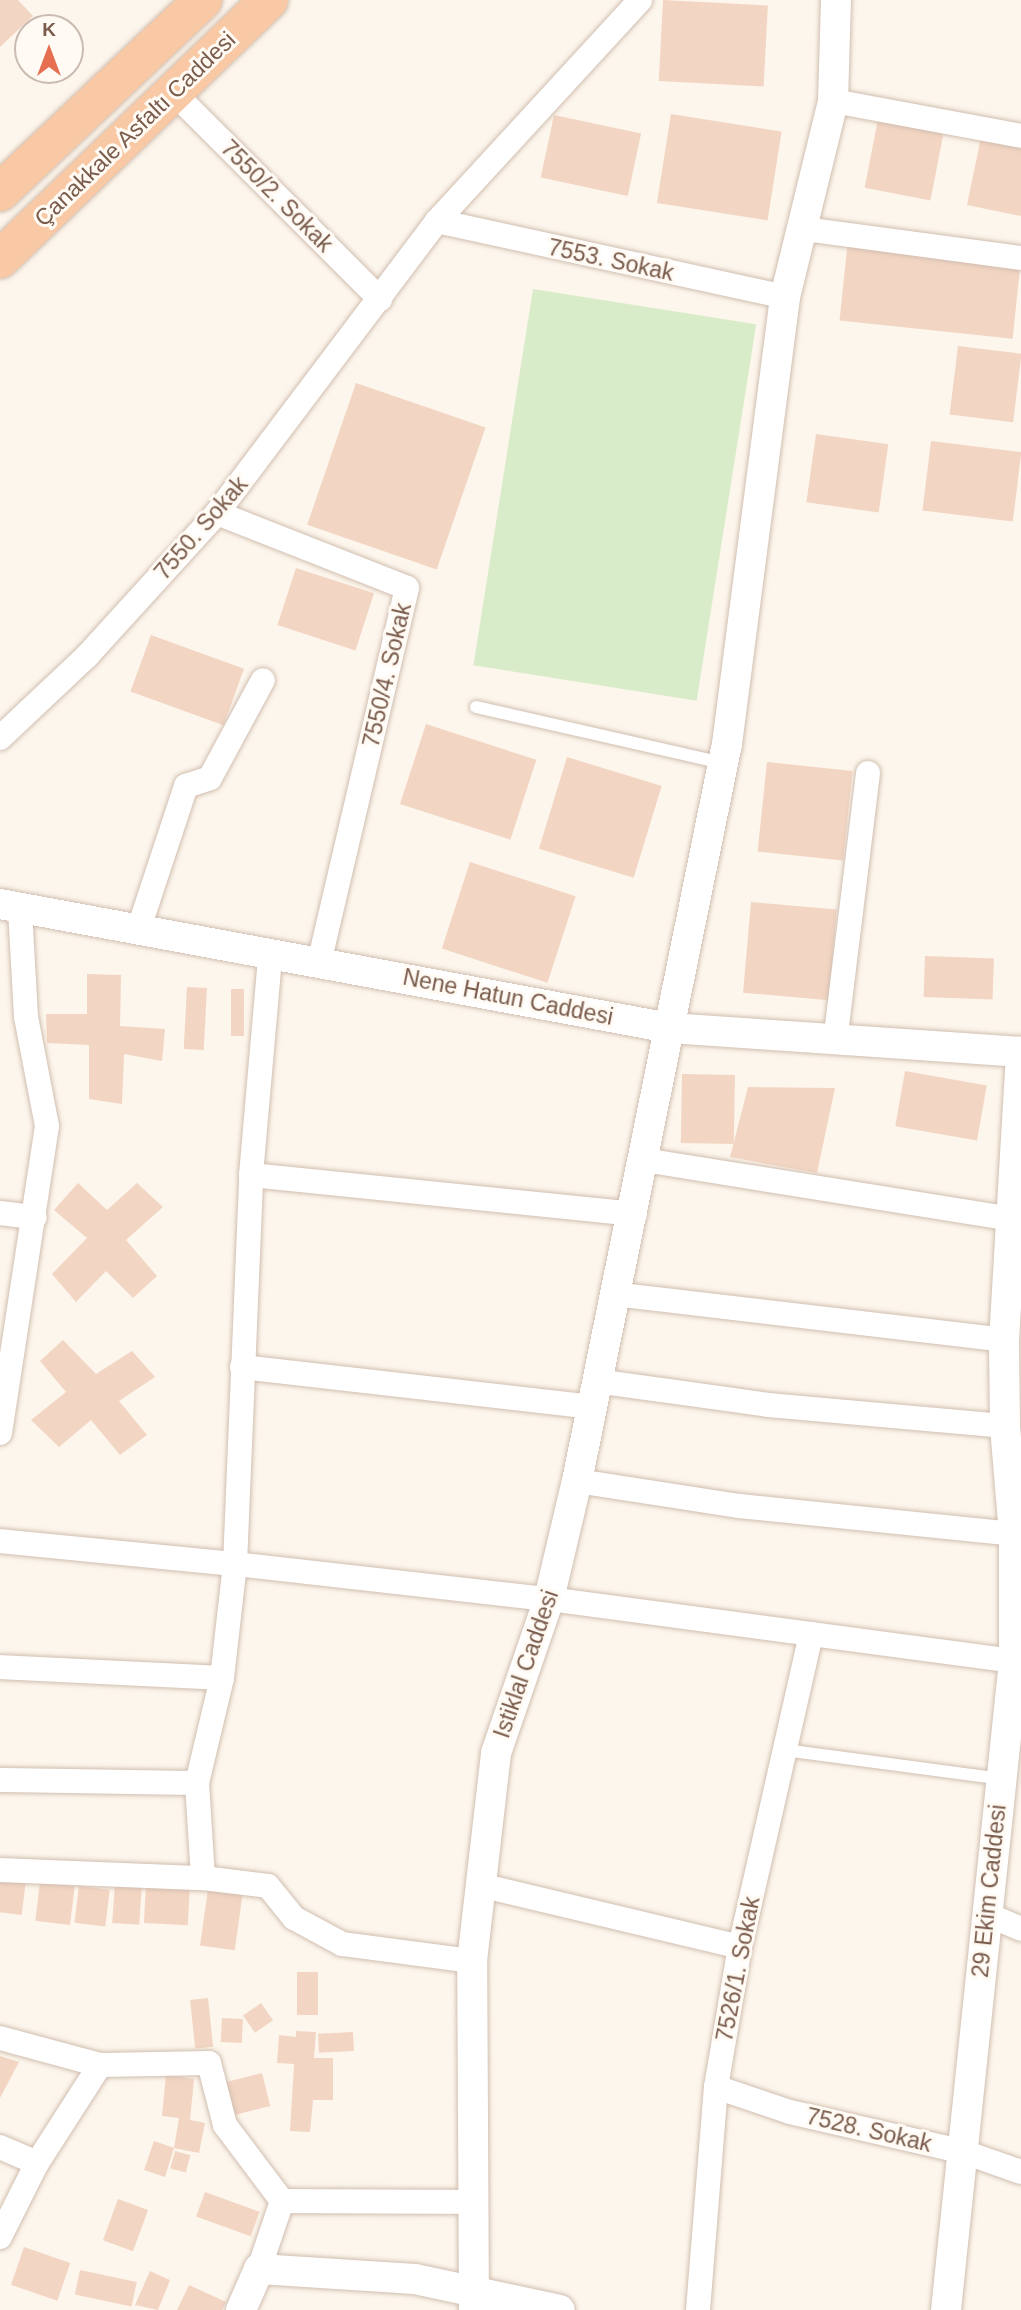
<!DOCTYPE html>
<html>
<head>
<meta charset="utf-8">
<style>
	body { margin:0 }
	#map { position:relative; width:1021px; height:2310px; overflow:hidden; background:#fdf6ec; font-family:Arial,sans-serif }
	div>[style] { position:absolute }
	.green>* { inset:0; background:#d8ecc9; transform-origin:0 0 }
	.building>* { inset:0; background:#f3d5c3; transform-origin:0 0 }
	.roads { filter:drop-shadow(0 0 2px #d1beb0) drop-shadow(0 0 2px #d1beb0) }
	.service>* { height:12px; margin:-6px; padding:0 6px; transform-origin:6px; border-radius:6px; background:#fff }
	.minor>* { height:24px; margin:-12px; padding:0 12px; transform-origin:12px; border-radius:12px; background:#fff }
	.tertiary>* { height:30px; margin:-15px; padding:0 15px; transform-origin:15px; border-radius:15px; background:#fff }
	.trunk>* { height:38px; margin:-19px; padding:0 19px; transform-origin:19px; border-radius:19px; background:#f9c8a4 }
	span { translate:-50% -50%; white-space:nowrap; text-align:center; line-height:1.15; -webkit-text-stroke:6px #fffaf3; paint-order:stroke }
	.street-label { font-size:23px; color:#7a5c4d }
	.north { position:absolute; left:14px; top:14px; width:70px; height:70px; box-sizing:border-box; background:#fffaf3; border:2px solid #cabbb1; border-radius:50%; rotate:0deg; font-size:19px; font-weight:700; line-height:28px; text-align:center; color:#7a5c4d }
	.north::after { content:''; display:block; margin:auto; width:24px; height:32px; background:#e76f51; clip-path:polygon(50% 0,100% 100%,50% 72%,0 100%) }
</style>
</head>
<body>
<div id="map">
	<div class="green">
		<div style="left:533px;top:289px;width:226px;height:381px;rotate:9deg"></div>
	</div>
	<div class="building">
		<div style="clip-path:polygon(0 0,18px 0,33px 16px,0 47px)"></div>
		<div style="left:663px;top:0;width:105px;height:81px;rotate:3deg"></div>
		<div style="left:671px;top:114px;width:112px;height:90px;rotate:9deg"></div>
		<div style="left:554px;top:115px;width:89px;height:64px;rotate:12deg"></div>
		<div style="left:878px;top:119px;width:67px;height:70px;rotate:11deg"></div>
		<div style="clip-path:polygon(981px 137px,1021px 145px,1021px 216px,967px 205px)"></div>
		<div style="left:848px;top:240px;width:174px;height:81px;rotate:6deg"></div>
		<div style="left:958px;top:346px;width:64px;height:69px;rotate:7deg"></div>
		<div style="left:356px;top:383px;width:137px;height:150px;rotate:19deg"></div>
		<div style="left:816px;top:434px;width:73px;height:69px;rotate:8deg"></div>
		<div style="left:931px;top:441px;width:91px;height:70px;rotate:7deg"></div>
		<div style="left:296px;top:568px;width:82px;height:60px;rotate:18deg"></div>
		<div style="left:151px;top:635px;width:99px;height:60px;rotate:20deg"></div>
		<div style="left:426px;top:724px;width:116px;height:84px;rotate:18deg"></div>
		<div style="left:567px;top:757px;width:99px;height:96px;rotate:17deg"></div>
		<div style="left:767px;top:762px;width:86px;height:90px;rotate:6deg"></div>
		<div style="left:470px;top:862px;width:111px;height:91px;rotate:18deg"></div>
		<div style="left:751px;top:902px;width:86px;height:91px;rotate:5deg"></div>
		<div style="left:925px;top:956px;width:69px;height:41px;rotate:2deg"></div>
		<div style="clip-path:polygon(87px 974px,121px 975px,120px 1026px,165px 1029px,162px 1061px,124px 1054px,122px 1104px,89px 1099px,89px 1045px,47px 1043px,46px 1014px,87px 1014px)"></div>
		<div style="left:187px;top:987px;width:20px;height:62px;rotate:3deg"></div>
		<div style="left:231px;top:989px;width:13px;height:47px"></div>
		<div style="left:905px;top:1071px;width:83px;height:56px;rotate:10deg"></div>
		<div style="left:682px;top:1074px;width:53px;height:69px;rotate:1deg"></div>
		<div style="clip-path:polygon(748px 1087px,835px 1088px,817px 1173px,730px 1157px)"></div>
		<div style="clip-path:polygon(78px 1183px,107px 1210px,137px 1183px,163px 1207px,126px 1240px,157px 1276px,133px 1298px,106px 1271px,76px 1302px,52px 1274px,87px 1238px,54px 1210px)"></div>
		<div style="clip-path:polygon(63px 1340px,96px 1374px,132px 1351px,155px 1377px,119px 1401px,147px 1435px,120px 1455px,91px 1420px,59px 1447px,31px 1420px,66px 1392px,40px 1361px)"></div>
		<div style="left:0;top:1878px;width:26px;height:34px;rotate:7deg"></div>
		<div style="left:40px;top:1882px;width:35px;height:39px;rotate:7deg"></div>
		<div style="left:115px;top:1883px;width:27px;height:40px;rotate:4deg"></div>
		<div style="left:146px;top:1883px;width:44px;height:40px;rotate:3deg"></div>
		<div style="left:79px;top:1886px;width:31px;height:37px;rotate:7deg"></div>
		<div style="left:208px;top:1889px;width:35px;height:57px;rotate:8deg"></div>
		<div style="left:297px;top:1972px;width:21px;height:43px"></div>
		<div style="left:208px;top:1998px;width:49px;height:18px;rotate:84deg"></div>
		<div style="left:261px;top:2003px;width:21px;height:22px;rotate:55deg"></div>
		<div style="left:222px;top:2018px;width:21px;height:24px;rotate:3deg"></div>
		<div style="clip-path:polygon(296px 2031px,316px 2032px,314px 2058px,333px 2058px,333px 2100px,313px 2100px,310px 2132px,290px 2131px,294px 2064px,277px 2063px,279px 2035px,296px 2037px)"></div>
		<div style="left:353px;top:2032px;width:19px;height:35px;rotate:87deg"></div>
		<div style="clip-path:polygon(0 2056px,19px 2062px,0 2098px)"></div>
		<div style="left:262px;top:2073px;width:34px;height:40px;rotate:76deg"></div>
		<div style="clip-path:polygon(166px 2075px,194px 2079px,190px 2120px,205px 2123px,199px 2153px,174px 2148px,165px 2177px,144px 2170px,154px 2141px,174px 2148px,179px 2118px,162px 2116px)"></div>
		<div style="left:175px;top:2151px;width:16px;height:18px;rotate:15deg"></div>
		<div style="left:205px;top:2192px;width:58px;height:26px;rotate:20deg"></div>
		<div style="left:118px;top:2199px;width:32px;height:44px;rotate:20deg"></div>
		<div style="left:24px;top:2247px;width:49px;height:40px;rotate:19deg"></div>
		<div style="left:80px;top:2270px;width:58px;height:25px;rotate:12deg"></div>
		<div style="clip-path:polygon(150px 2271px,170px 2280px,158px 2310px,135px 2305px)"></div>
		<div style="clip-path:polygon(189px 2285px,226px 2302px,222px 2310px,177px 2310px)"></div>
	</div>
	<div class="roads">
		<div class="service">
			<div style="left:476px;top:707px;width:253px;rotate:12.8deg"></div>
			<div style="left:785px;top:1750px;width:218px;rotate:7.6deg"></div>
		</div>
		<div class="minor">
			<div style="left:173px;top:92px;width:293px;rotate:45deg"></div>
			<div style="left:833px;top:101px;width:191px;rotate:10.5deg"></div>
			<div style="left:437px;top:221px;width:356px;rotate:12.3deg"></div>
			<div style="left:804px;top:229px;width:219px;rotate:7.6deg"></div>
			<div style="left:217px;top:513px;width:204px;rotate:21.5deg"></div>
			<div style="left:407px;top:588px;width:382px;rotate:103.2deg"></div>
			<div style="left:0;top:738px;width:120px;rotate:-43.3deg"></div>
			<div style="left:87px;top:656px;width:193px;rotate:-47.7deg"></div>
			<div style="left:217px;top:513px;width:366px;rotate:-53deg"></div>
			<div style="left:437px;top:221px;width:300px;rotate:-47.4deg"></div>
			<div style="left:138px;top:931px;width:153px;rotate:-71.7deg"></div>
			<div style="left:186px;top:786px;width:25px;rotate:-18deg"></div>
			<div style="left:210px;top:778px;width:111px;rotate:-61.6deg"></div>
			<div style="left:835px;top:1042px;width:271px;rotate:-83deg"></div>
			<div style="left:644px;top:1160px;width:372px;rotate:9.1deg"></div>
			<div style="left:251px;top:1175px;width:386px;rotate:5.8deg"></div>
			<div style="left:0;top:1213px;width:35px;rotate:7deg"></div>
			<div style="left:614px;top:1294px;width:393px;rotate:6.7deg"></div>
			<div style="left:242px;top:1367px;width:351px;rotate:6.5deg"></div>
			<div style="left:596px;top:1381px;width:175px;rotate:7.9deg"></div>
			<div style="left:769px;top:1405px;width:237px;rotate:5.1deg"></div>
			<div style="left:0;top:1433px;width:311px;rotate:-81.3deg"></div>
			<div style="left:47px;top:1126px;width:111px;rotate:-100.9deg"></div>
			<div style="left:26px;top:1017px;width:107px;rotate:-93.2deg"></div>
			<div style="left:577px;top:1481px;width:164px;rotate:8.8deg"></div>
			<div style="left:739px;top:1506px;width:276px;rotate:5.8deg"></div>
			<div style="left:0;top:1541px;width:236px;rotate:5.6deg"></div>
			<div style="left:235px;top:1564px;width:389px;rotate:-87.6deg"></div>
			<div style="left:251px;top:1175px;width:220px;rotate:-85deg"></div>
			<div style="left:0;top:1667px;width:222px;rotate:2.8deg"></div>
			<div style="left:0;top:1780px;width:197px;rotate:0.9deg"></div>
			<div style="left:0;top:1870px;width:203px;rotate:2.3deg"></div>
			<div style="left:203px;top:1878px;width:65px;rotate:7deg"></div>
			<div style="left:268px;top:1886px;width:41px;rotate:50.9deg"></div>
			<div style="left:294px;top:1918px;width:55px;rotate:28.4deg"></div>
			<div style="left:342px;top:1944px;width:131px;rotate:7.5deg"></div>
			<div style="left:203px;top:1878px;width:95px;rotate:-93.6deg"></div>
			<div style="left:197px;top:1783px;width:108px;rotate:-76.6deg"></div>
			<div style="left:222px;top:1678px;width:115px;rotate:-83.5deg"></div>
			<div style="left:235px;top:1564px;width:316px;rotate:6.4deg"></div>
			<div style="left:549px;top:1599px;width:469px;rotate:7.6deg"></div>
			<div style="left:480px;top:1885px;width:267px;rotate:13.4deg"></div>
			<div style="left:986px;top:1914px;width:38px;rotate:23deg"></div>
			<div style="left:0;top:2038px;width:104px;rotate:15.1deg"></div>
			<div style="left:100px;top:2065px;width:117px;rotate:122.7deg"></div>
			<div style="left:37px;top:2163px;width:83px;rotate:116.6deg"></div>
			<div style="left:100px;top:2065px;width:109px;rotate:-1.1deg"></div>
			<div style="left:209px;top:2063px;width:64px;rotate:75.5deg"></div>
			<div style="left:225px;top:2125px;width:95px;rotate:53.1deg"></div>
			<div style="left:716px;top:2087px;width:78px;rotate:18.7deg"></div>
			<div style="left:790px;top:2112px;width:179px;rotate:12.9deg"></div>
			<div style="left:964px;top:2152px;width:60px;rotate:19.3deg"></div>
			<div style="left:0;top:2147px;width:40px;rotate:23.4deg"></div>
			<div style="left:282px;top:2201px;width:194px;rotate:0.3deg"></div>
			<div style="left:259px;top:2269px;width:72px;rotate:-71.3deg"></div>
			<div style="left:698px;top:2310px;width:224px;rotate:-85.4deg"></div>
			<div style="left:716px;top:2087px;width:142px;rotate:-80.3deg"></div>
			<div style="left:740px;top:1947px;width:321px;rotate:-77.2deg"></div>
		</div>
		<div class="tertiary">
			<div style="left:0;top:904px;width:681px;rotate:10.49deg"></div>
			<div style="left:670px;top:1028px;width:352px;rotate:3.9deg"></div>
			<div style="left:241px;top:2310px;width:45px;rotate:-66.3deg"></div>
			<div style="left:259px;top:2269px;width:156px;rotate:3.7deg"></div>
			<div style="left:415px;top:2279px;width:148px;rotate:12.1deg"></div>
			<div style="left:474px;top:2310px;width:349px;rotate:-90.3deg"></div>
			<div style="left:472px;top:1961px;width:209px;rotate:-83.4deg"></div>
			<div style="left:496px;top:1753px;width:163px;rotate:-71deg"></div>
			<div style="left:549px;top:1599px;width:121px;rotate:-76.7deg"></div>
			<div style="left:577px;top:1481px;width:752px;rotate:-78.5deg"></div>
			<div style="left:727px;top:744px;width:451px;rotate:-82.6deg"></div>
			<div style="left:785px;top:297px;width:202px;rotate:-76.2deg"></div>
			<div style="left:833px;top:101px;width:101px;rotate:-88.3deg"></div>
			<div style="left:946px;top:2310px;width:653px;rotate:-84.02deg"></div>
			<div style="left:1014px;top:1661px;width:127px;rotate:-90deg"></div>
			<div style="left:1014px;top:1534px;width:108px;rotate:-94.8deg"></div>
			<div style="left:1005px;top:1426px;width:86px;rotate:-90.7deg"></div>
			<div style="left:1004px;top:1340px;width:289px;rotate:-86.6deg"></div>
		</div>
		<div class="trunk">
			<div style="left:0;top:192px;width:279px;rotate:-43.4deg"></div>
			<div style="left:0;top:259px;width:373px;rotate:-43.9deg"></div>
		</div>
	</div>
	<div class="street-label">
		<span style="left:135px;top:129px;rotate:-44deg">Çanakkale Asfaltı Caddesi</span>
		<span style="left:277px;top:196px;rotate:45deg">7550/2. Sokak</span>
		<span style="left:611px;top:260px;rotate:12deg">7553. Sokak</span>
		<span style="left:201px;top:528px;rotate:-49deg">7550. Sokak</span>
		<span style="left:387px;top:675px;rotate:-77deg">7550/4. Sokak</span>
		<span style="left:508px;top:997px;rotate:11deg">Nene Hatun Caddesi</span>
		<span style="left:526px;top:1664px;rotate:-71deg">Istiklal Caddesi</span>
		<span style="left:989px;top:1891px;rotate:-84deg">29 Ekim Caddesi</span>
		<span style="left:738px;top:1969px;rotate:-79deg">7526/1. Sokak</span>
		<span style="left:869px;top:2130px;rotate:13deg">7528. Sokak</span>
	</div>
	<div class="north">K</div>
</div>
</body>
</html>
